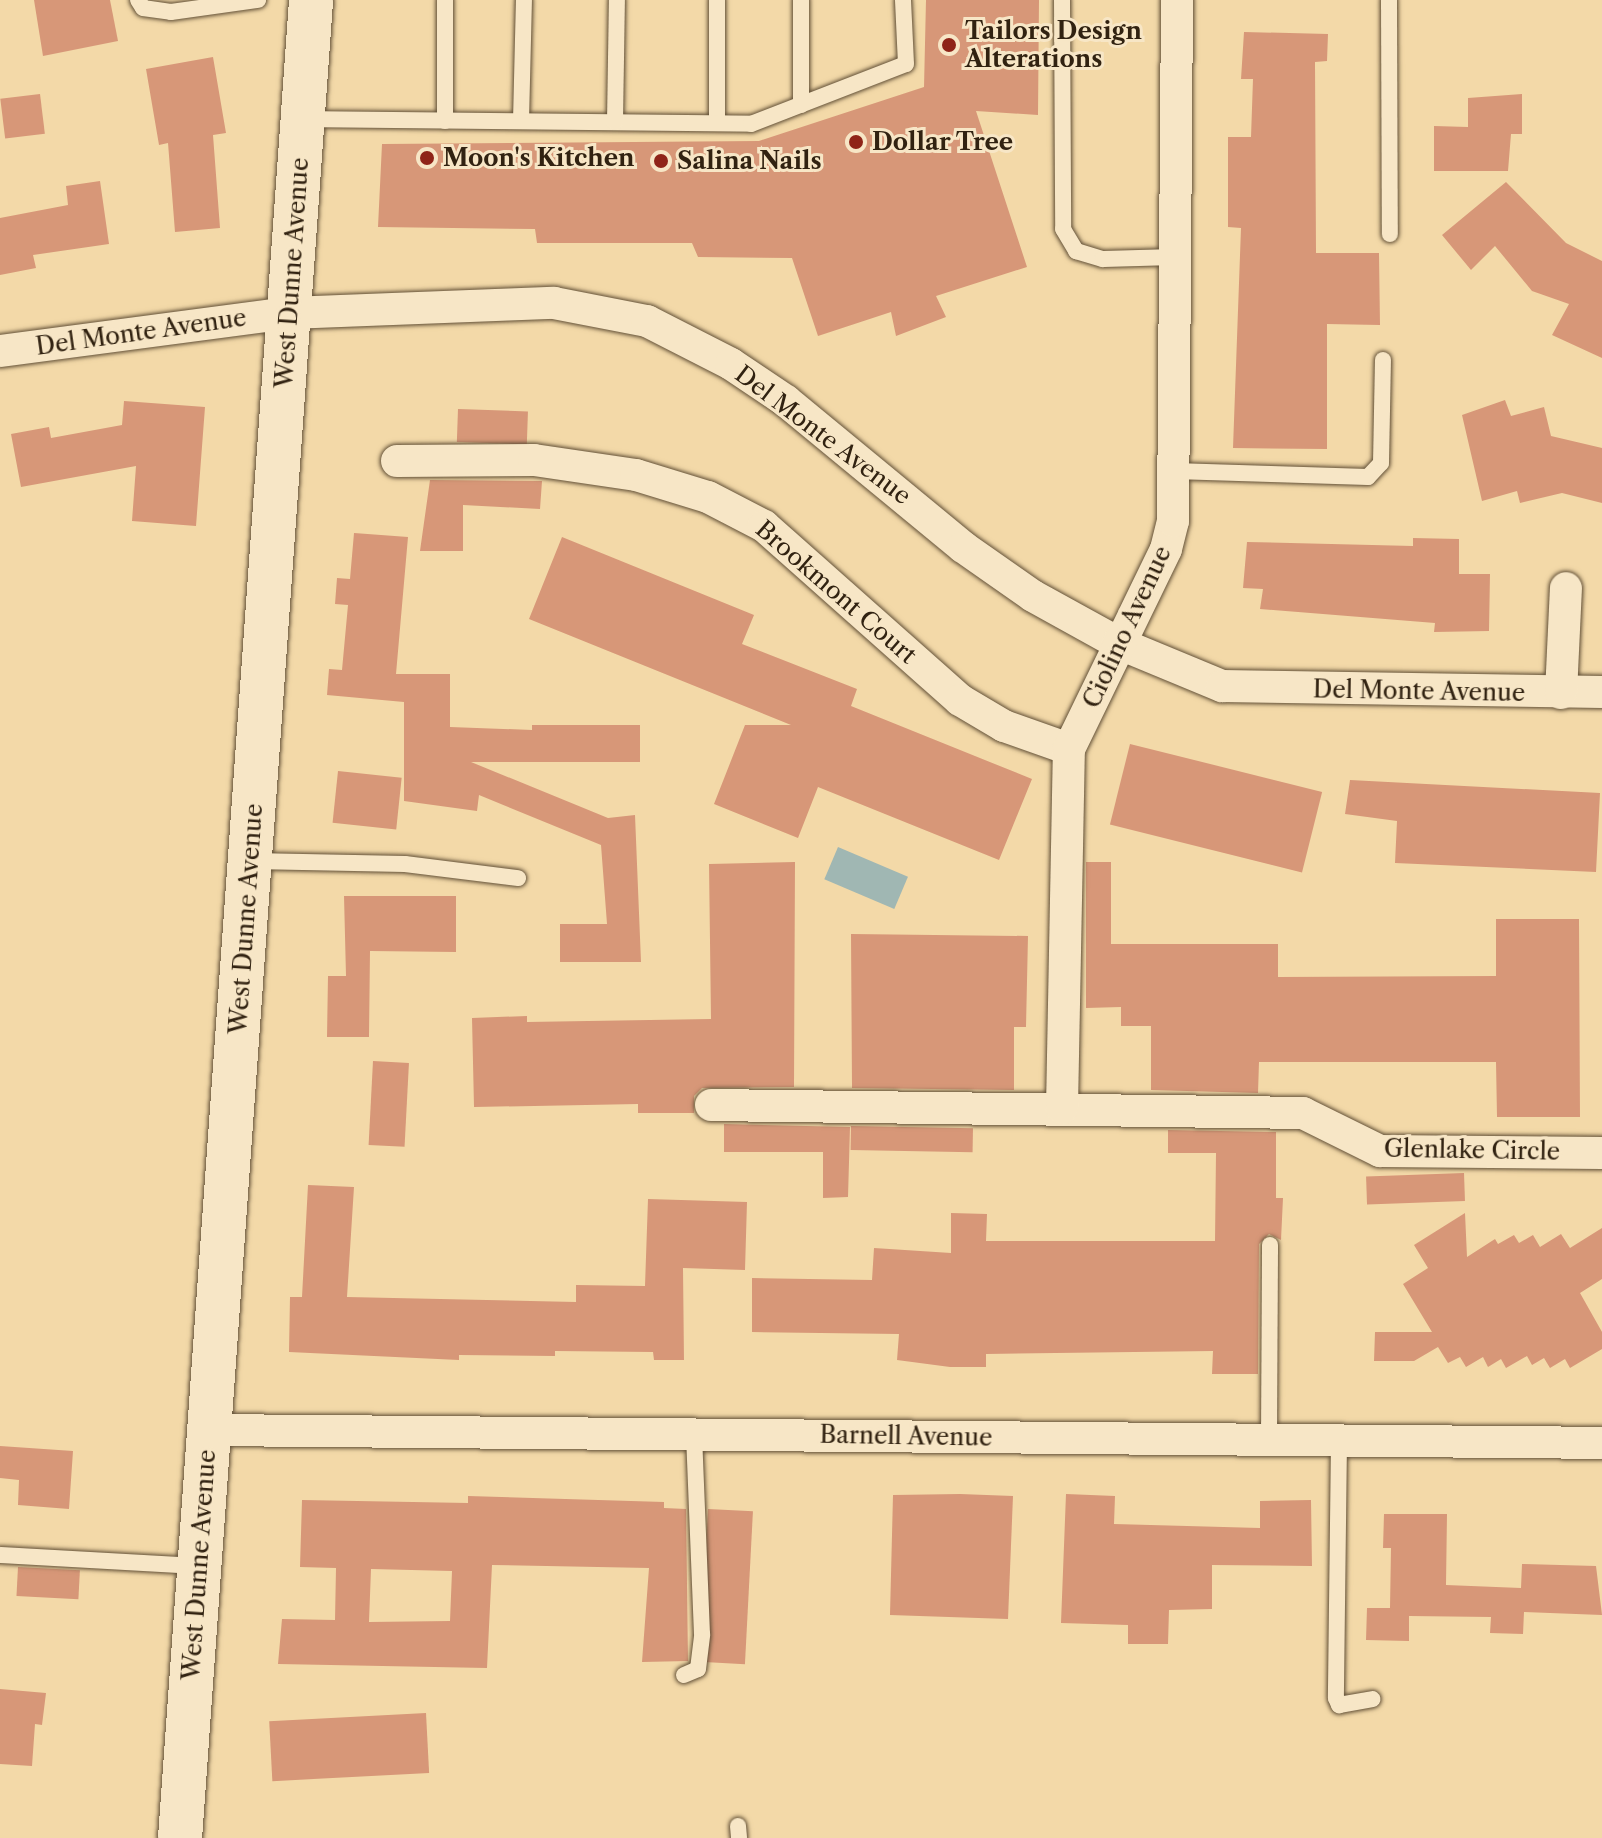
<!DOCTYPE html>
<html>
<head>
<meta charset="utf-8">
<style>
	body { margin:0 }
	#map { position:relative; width:1602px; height:1838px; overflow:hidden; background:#f3d9a8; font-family:"Libre Caslon Text",serif }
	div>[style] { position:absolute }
	.water>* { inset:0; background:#a0b7b3; transform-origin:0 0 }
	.building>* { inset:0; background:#d79778; transform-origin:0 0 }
	.roads { filter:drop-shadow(0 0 2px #625037) drop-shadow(0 0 2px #625037) }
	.lane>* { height:16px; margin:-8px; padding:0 8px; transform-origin:8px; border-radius:8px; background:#f7e6c6 }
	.street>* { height:32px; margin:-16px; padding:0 16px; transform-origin:16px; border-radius:16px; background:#f7e6c6 }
	.secondary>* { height:44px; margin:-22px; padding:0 22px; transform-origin:22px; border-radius:22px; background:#f7e6c6 }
	.dots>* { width:22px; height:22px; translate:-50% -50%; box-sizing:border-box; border:4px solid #f7e6c6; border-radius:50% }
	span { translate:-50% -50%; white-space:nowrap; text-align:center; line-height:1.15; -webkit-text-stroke:6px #f7e6c6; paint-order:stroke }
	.poi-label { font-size:24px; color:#312211; font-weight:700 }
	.left { translate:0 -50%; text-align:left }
	.street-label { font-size:24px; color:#312211 }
</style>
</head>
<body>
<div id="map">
	<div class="water">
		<div style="left:838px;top:847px;width:76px;height:35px;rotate:23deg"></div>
	</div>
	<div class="building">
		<div style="clip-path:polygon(34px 0,110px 0,118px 41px,43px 56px)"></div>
		<div style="clip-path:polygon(926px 0,1039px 0,1038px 115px,976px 111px,1027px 267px,936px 296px,946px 317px,896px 336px,891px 312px,818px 336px,792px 258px,698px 257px,692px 243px,537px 243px,535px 229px,378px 227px,382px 144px,759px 141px,924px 87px)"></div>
		<div style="clip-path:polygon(1244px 32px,1328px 34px,1327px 61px,1315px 62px,1316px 253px,1379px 253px,1380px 325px,1327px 324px,1327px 449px,1233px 448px,1241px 228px,1228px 227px,1228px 137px,1251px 137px,1253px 79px,1241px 79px)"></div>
		<div style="clip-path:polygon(213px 57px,226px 133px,213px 135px,220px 228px,175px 232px,168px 143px,159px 145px,146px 69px)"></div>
		<div style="left:40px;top:94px;width:40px;height:40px;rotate:83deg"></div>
		<div style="clip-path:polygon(1522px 94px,1522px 134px,1511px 134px,1508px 171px,1434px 171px,1434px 126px,1468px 127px,1468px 98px)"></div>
		<div style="clip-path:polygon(100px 181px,109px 244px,33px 255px,36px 268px,0 275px,0 218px,68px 205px,66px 186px)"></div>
		<div style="clip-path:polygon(1506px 182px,1566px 243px,1602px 261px,1602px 358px,1552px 335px,1569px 304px,1532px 291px,1495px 246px,1471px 270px,1442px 235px)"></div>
		<div style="clip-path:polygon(1505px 400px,1511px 416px,1544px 407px,1551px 436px,1602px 448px,1602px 503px,1562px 493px,1520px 503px,1517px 491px,1482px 501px,1462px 415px)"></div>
		<div style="clip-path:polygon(124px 401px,205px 407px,196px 526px,132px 521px,136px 466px,21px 487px,11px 434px,49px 427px,51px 438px,122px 425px)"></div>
		<div style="left:458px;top:409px;width:70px;height:33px;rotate:2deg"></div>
		<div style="clip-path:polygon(430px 480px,542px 481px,540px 509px,463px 505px,463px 551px,420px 551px)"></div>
		<div style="clip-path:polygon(354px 533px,408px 537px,396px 674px,450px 674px,450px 727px,532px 730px,532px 725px,640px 725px,640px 762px,471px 762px,608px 818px,635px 815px,641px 962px,560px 962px,560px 924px,607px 924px,601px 845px,479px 795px,477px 811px,404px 801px,404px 702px,327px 695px,329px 669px,342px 670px,348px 605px,335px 604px,337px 578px,350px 579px)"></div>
		<div style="clip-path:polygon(562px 537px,754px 615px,742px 644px,857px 689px,851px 706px,1032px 779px,999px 860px,818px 787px,798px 838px,714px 804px,745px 725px,791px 725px,529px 619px)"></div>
		<div style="clip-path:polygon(1413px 538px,1459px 539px,1459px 574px,1490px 574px,1489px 631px,1434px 632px,1435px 623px,1260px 609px,1263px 589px,1243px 588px,1247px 542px,1413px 546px)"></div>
		<div style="left:1130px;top:744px;width:198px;height:83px;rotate:14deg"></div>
		<div style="left:338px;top:771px;width:64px;height:52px;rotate:6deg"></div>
		<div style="clip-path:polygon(1350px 780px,1600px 793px,1596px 872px,1395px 863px,1397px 821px,1345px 814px)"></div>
		<div style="clip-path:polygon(795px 862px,794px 1087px,702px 1088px,694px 1096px,694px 1113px,638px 1113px,638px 1104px,474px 1107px,472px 1018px,527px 1016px,527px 1022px,711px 1019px,709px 864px)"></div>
		<div style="clip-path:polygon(1086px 862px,1111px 862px,1111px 944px,1278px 944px,1278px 977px,1496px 976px,1496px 919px,1579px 919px,1580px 1117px,1497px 1117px,1496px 1062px,1259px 1062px,1258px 1093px,1151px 1090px,1151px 1026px,1121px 1026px,1121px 1007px,1086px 1008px)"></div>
		<div style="clip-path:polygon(344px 896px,456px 896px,456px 952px,370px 951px,369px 1037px,327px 1037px,328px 976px,346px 976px)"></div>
		<div style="clip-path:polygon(851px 934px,1028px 936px,1026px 1027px,1014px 1027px,1014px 1090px,852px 1088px)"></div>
		<div style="left:373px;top:1061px;width:36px;height:84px;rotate:3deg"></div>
		<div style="clip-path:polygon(724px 1124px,850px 1127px,848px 1197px,823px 1198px,823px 1152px,724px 1152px)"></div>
		<div style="left:851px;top:1126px;width:122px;height:24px;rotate:1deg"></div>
		<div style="clip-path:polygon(1168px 1130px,1276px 1132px,1276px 1198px,1283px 1198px,1281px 1240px,1269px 1234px,1259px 1244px,1258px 1374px,1212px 1374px,1213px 1351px,986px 1354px,986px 1367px,950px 1367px,897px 1360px,899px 1334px,752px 1332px,752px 1278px,872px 1280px,874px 1248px,951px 1253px,951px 1213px,987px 1214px,986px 1241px,1215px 1241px,1216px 1153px,1168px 1153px)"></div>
		<div style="left:1464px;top:1173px;width:28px;height:98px;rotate:88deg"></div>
		<div style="clip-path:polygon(308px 1185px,354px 1187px,347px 1297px,576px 1302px,576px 1285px,645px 1286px,648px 1199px,747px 1202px,745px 1270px,683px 1268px,684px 1360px,654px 1360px,653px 1352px,555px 1351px,555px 1356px,459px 1355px,459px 1360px,289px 1352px,290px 1297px,302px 1297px)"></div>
		<div style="clip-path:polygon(1465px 1213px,1467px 1257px,1495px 1239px,1498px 1244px,1514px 1235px,1519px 1243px,1533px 1235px,1540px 1247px,1561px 1234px,1570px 1248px,1602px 1228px,1602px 1279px,1580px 1293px,1602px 1332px,1602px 1349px,1570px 1368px,1565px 1359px,1550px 1368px,1544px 1358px,1532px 1365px,1527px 1356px,1506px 1368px,1501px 1359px,1488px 1367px,1483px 1357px,1466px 1367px,1460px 1357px,1448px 1363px,1438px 1347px,1414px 1361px,1374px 1361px,1375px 1332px,1432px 1332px,1403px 1284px,1428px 1268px,1414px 1245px)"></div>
		<div style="clip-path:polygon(0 1446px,73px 1451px,69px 1509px,18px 1505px,19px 1480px,0 1478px)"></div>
		<div style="clip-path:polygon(960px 1494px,1013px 1496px,1008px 1619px,890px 1615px,893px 1495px)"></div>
		<div style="clip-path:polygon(1066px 1494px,1115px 1496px,1114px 1524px,1260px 1528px,1260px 1501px,1311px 1500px,1312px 1566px,1212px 1565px,1212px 1609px,1169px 1610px,1168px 1644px,1128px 1644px,1128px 1625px,1061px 1623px)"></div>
		<div style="clip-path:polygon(evenodd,468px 1496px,664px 1502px,664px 1508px,686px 1509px,688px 1661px,642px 1662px,649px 1568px,492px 1565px,487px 1668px,278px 1664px,282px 1619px,335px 1620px,336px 1568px,300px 1567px,302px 1500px,468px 1503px,468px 1496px,371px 1569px,452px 1571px,450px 1621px,369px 1622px,371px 1569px)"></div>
		<div style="left:708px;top:1509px;width:45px;height:153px;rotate:3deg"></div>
		<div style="clip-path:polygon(1384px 1514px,1447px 1514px,1446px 1585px,1521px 1588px,1522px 1564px,1596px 1566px,1602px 1615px,1524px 1612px,1523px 1634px,1490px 1633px,1491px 1617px,1409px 1616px,1409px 1641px,1366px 1640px,1367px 1608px,1390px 1608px,1391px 1548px,1383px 1548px)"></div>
		<div style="left:18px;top:1567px;width:62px;height:29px;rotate:3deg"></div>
		<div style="clip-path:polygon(0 1689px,46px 1693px,42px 1725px,35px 1724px,32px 1766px,0 1764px)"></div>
		<div style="left:426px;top:1713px;width:60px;height:157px;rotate:87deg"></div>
	</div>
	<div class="roads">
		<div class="lane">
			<div style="left:138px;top:0;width:9px;rotate:58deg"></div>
			<div style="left:143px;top:8px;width:28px;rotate:8deg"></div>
			<div style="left:171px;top:12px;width:88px;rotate:-7.9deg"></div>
			<div style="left:717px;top:0;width:123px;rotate:90deg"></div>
			<div style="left:1062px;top:0;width:229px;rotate:89.7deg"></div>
			<div style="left:1063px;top:229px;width:26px;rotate:59deg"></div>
			<div style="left:1076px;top:251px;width:28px;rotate:17deg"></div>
			<div style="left:1103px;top:259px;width:72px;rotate:-1.6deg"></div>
			<div style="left:1389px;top:0;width:234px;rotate:89.8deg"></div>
			<div style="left:801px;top:105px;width:105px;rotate:-90deg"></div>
			<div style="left:304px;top:119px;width:447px;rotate:0.6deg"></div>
			<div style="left:751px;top:124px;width:166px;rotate:-21.2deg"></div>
			<div style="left:906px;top:64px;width:64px;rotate:-92.7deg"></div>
			<div style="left:445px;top:121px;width:121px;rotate:-90deg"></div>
			<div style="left:521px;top:121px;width:121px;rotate:-88.6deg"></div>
			<div style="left:615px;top:122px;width:122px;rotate:-89.1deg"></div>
			<div style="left:1174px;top:471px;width:194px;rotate:1.8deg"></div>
			<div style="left:1368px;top:477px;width:19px;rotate:-47deg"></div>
			<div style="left:1381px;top:463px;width:103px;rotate:-88.9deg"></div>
			<div style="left:252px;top:861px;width:153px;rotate:1.1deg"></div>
			<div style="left:405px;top:864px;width:114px;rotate:7.1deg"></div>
			<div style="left:1269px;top:1440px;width:195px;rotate:-89.7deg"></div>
			<div style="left:1339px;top:1441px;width:257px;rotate:90.7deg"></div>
			<div style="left:1336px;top:1698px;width:8px;rotate:67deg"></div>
			<div style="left:1339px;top:1705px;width:34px;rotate:-10deg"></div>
			<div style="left:0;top:1555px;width:198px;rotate:3.2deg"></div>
			<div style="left:684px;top:1675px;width:15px;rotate:-23deg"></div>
			<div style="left:698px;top:1669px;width:35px;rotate:-83deg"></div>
			<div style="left:702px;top:1634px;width:200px;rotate:-92.3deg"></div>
			<div style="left:738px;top:1826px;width:12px;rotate:85deg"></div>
		</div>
		<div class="street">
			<div style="left:0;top:351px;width:291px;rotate:-7.5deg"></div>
			<div style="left:289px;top:313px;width:265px;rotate:-2.2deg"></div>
			<div style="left:554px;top:303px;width:95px;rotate:11deg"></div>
			<div style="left:647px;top:321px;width:94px;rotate:27.1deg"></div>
			<div style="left:731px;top:364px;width:66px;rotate:33.9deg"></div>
			<div style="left:786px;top:401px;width:229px;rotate:39.5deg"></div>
			<div style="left:963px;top:547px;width:85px;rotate:35deg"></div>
			<div style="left:1033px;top:596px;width:97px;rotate:28.9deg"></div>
			<div style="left:1118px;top:643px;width:113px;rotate:22.5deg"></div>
			<div style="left:1222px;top:686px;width:380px;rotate:0.9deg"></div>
			<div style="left:397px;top:461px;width:137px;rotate:-0.4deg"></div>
			<div style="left:534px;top:460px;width:103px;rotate:8.4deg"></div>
			<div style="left:636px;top:475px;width:75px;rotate:17deg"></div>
			<div style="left:708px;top:497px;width:63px;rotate:27.4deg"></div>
			<div style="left:764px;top:526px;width:262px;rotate:41.6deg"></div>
			<div style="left:960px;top:700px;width:51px;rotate:30.6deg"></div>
			<div style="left:1004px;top:726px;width:69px;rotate:19.5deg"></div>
			<div style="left:1561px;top:693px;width:105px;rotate:-87.3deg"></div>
			<div style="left:711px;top:1105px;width:592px;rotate:0.77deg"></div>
			<div style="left:1303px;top:1113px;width:86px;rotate:26.3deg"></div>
			<div style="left:1380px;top:1151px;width:222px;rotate:0.5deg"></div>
			<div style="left:1062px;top:1108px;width:359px;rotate:-88.9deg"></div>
			<div style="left:1069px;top:749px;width:222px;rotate:-64.1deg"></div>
			<div style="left:1166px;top:549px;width:29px;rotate:-76deg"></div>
			<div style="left:1173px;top:521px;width:521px;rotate:-89.56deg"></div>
			<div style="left:209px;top:1430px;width:1393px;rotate:0.53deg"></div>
		</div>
		<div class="secondary">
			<div style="left:180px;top:1838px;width:1843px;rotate:-85.92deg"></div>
		</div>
	</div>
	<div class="dots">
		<div style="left:949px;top:45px;background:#8f2418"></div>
		<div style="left:856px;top:142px;background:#8f2418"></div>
		<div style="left:427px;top:158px;background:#8f2418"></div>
		<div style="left:661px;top:161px;background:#8f2418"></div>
	</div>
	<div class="poi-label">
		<span class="left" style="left:965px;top:45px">Tailors Design<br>Alterations</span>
		<span class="left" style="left:872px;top:142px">Dollar Tree</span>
		<span class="left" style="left:443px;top:158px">Moon's Kitchen</span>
		<span class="left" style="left:677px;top:161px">Salina Nails</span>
	</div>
	<div class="street-label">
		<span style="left:292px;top:273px;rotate:-86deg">West Dunne Avenue</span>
		<span style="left:141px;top:332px;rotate:-8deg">Del Monte Avenue</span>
		<span style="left:823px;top:435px;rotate:37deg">Del Monte Avenue</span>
		<span style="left:836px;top:592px;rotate:41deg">Brookmont Court</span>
		<span style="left:1127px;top:627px;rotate:-65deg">Ciolino Avenue</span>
		<span style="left:1419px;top:691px;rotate:1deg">Del Monte Avenue</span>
		<span style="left:246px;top:919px;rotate:-86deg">West Dunne Avenue</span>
		<span style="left:1472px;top:1150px;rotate:1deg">Glenlake Circle</span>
		<span style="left:906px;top:1436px;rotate:1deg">Barnell Avenue</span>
		<span style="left:199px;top:1565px;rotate:-86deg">West Dunne Avenue</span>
	</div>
</div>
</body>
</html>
